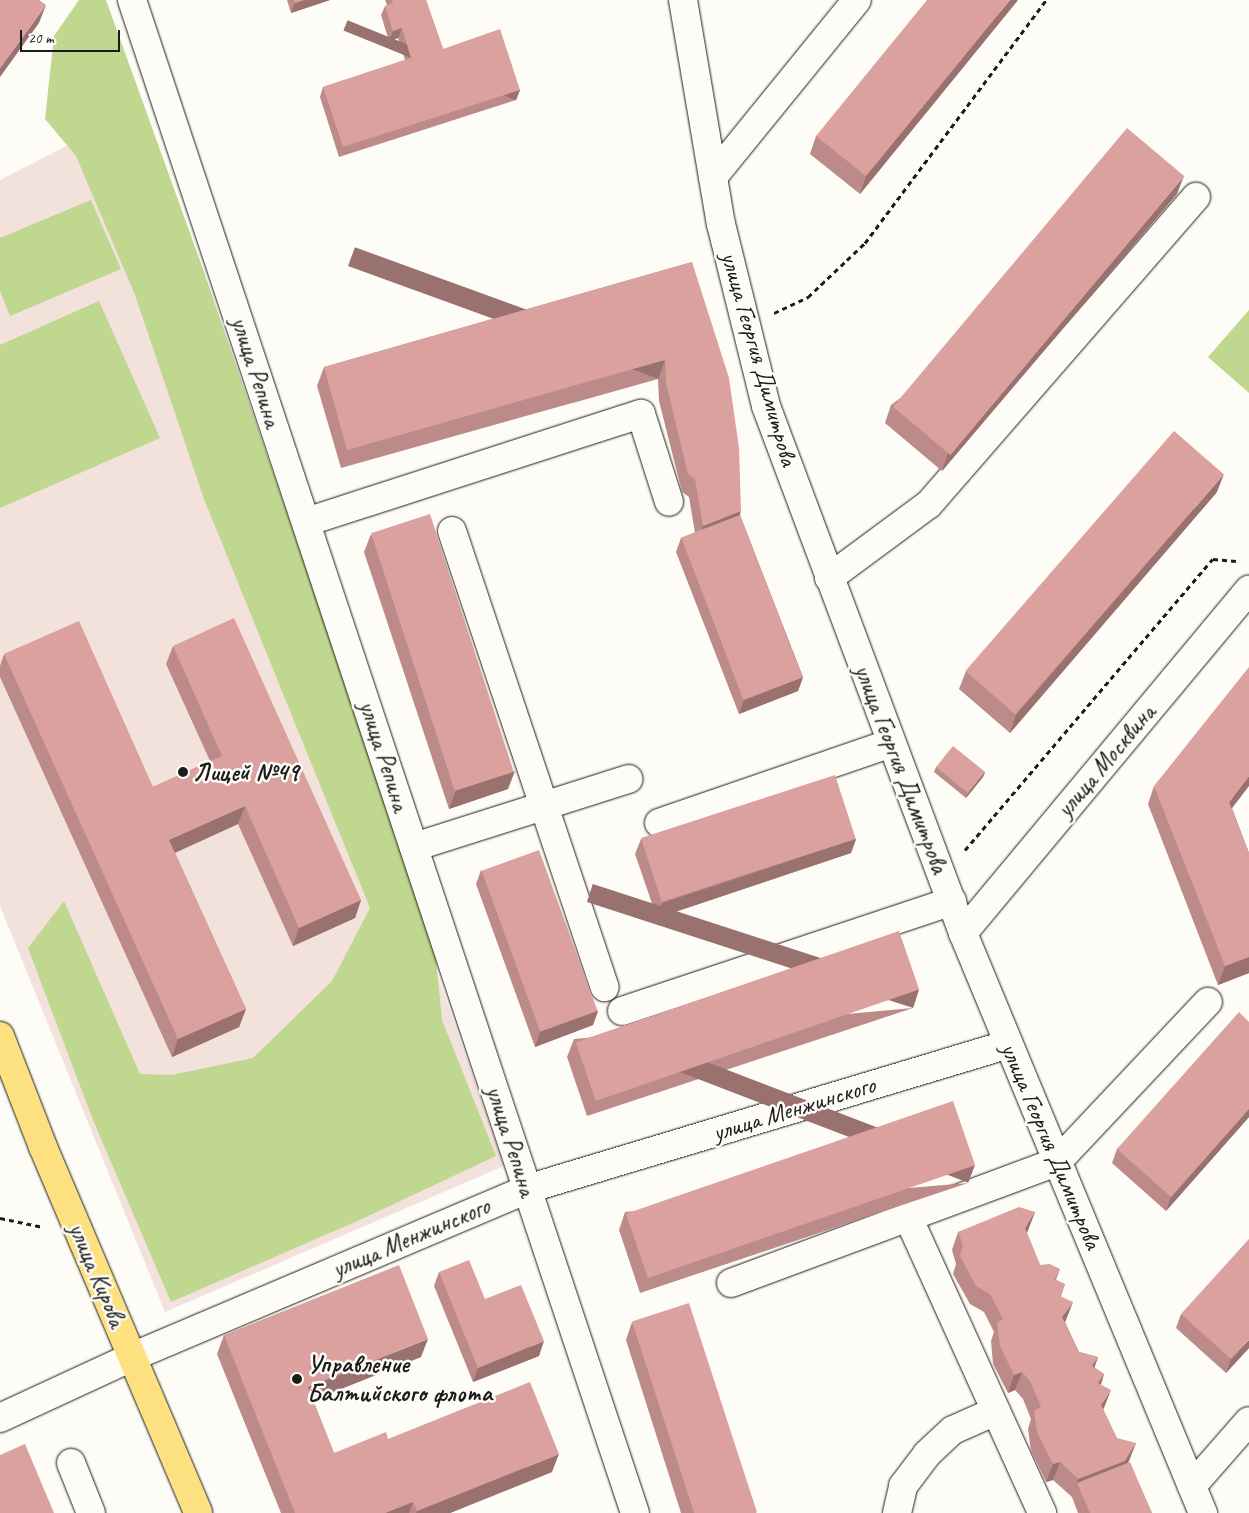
<!DOCTYPE html>
<html>
<head>
<meta charset="utf-8">
<style>
	body { margin:0 }
	#map { position:relative; width:1249px; height:1513px; overflow:hidden; background:#fdfcf7; font-family:Caveat,sans-serif }
	div>[style] { position:absolute }
	.built>* { inset:0; background:#f3e1dc }
	.green>* { inset:0; background:#bfd78e }
	.path>* { height:3px; margin-top:-1.5px; transform-origin:0; background:repeating-linear-gradient(90deg,#1c1c1c 0 5px,transparent 0 9px) }
	.roads { filter:drop-shadow(0 0 1px #1c1c1c) drop-shadow(0 0 1px #1c1c1c) }
	.minor>* { height:28px; margin:-14px; padding:0 14px; transform-origin:14px; border-radius:14px; background:#fdfcf7 }
	.major>* { height:28px; margin:-14px; padding:0 14px; transform-origin:14px; border-radius:14px; background:#fde080 }
	.wall>* { inset:0; background:#bc8a88 }
	.shaded-wall>* { inset:0; background:#99716f; transform-origin:0 0 }
	.building>* { inset:0; background:#dba19e; transform-origin:0 0 }
	.dots>* { width:14px; height:14px; translate:-50% -50%; box-sizing:border-box; border:2px solid #fdfcf7; border-radius:50% }
	span { translate:-50% -50%; white-space:nowrap; text-align:center; line-height:1.15; -webkit-text-stroke:5px #fdfcf7; paint-order:stroke }
	.street-label { font-size:25px; color:#1c1c1c }
	.poi-label { font-size:25px; color:#1c1c1c; font-weight:700 }
	.left { translate:0 -50%; text-align:left }
	.scale { position:absolute; left:20px; top:30px; width:100px; height:22px; box-sizing:border-box; border:2px solid #1c1c1c; border-top:0; padding-left:6px; font-size:15px; line-height:18px; white-space:nowrap; color:#1c1c1c; -webkit-text-stroke:4px #fdfcf7; paint-order:stroke }
</style>
</head>
<body>
<div id="map">
	<div class="built">
		<div style="clip-path:polygon(137px 110px,504px 1166px,165px 1312px,0 906px,0 180px)"></div>
	</div>
	<div class="green">
		<div style="clip-path:polygon(79px 0,106px 0,203px 269px,434px 940px,442px 1020px,496px 1156px,364px 1218px,171px 1302px,93px 1120px,28px 948px,64px 901px,140px 1074px,172px 1075px,253px 1058px,332px 981px,370px 908px,204px 499px,135px 295px,76px 156px,45px 119px,54px 36px)"></div>
		<div style="clip-path:polygon(91px 200px,121px 269px,10px 316px,0 291px,0 238px)"></div>
		<div style="clip-path:polygon(99px 301px,160px 438px,0 508px,0 345px)"></div>
		<div style="clip-path:polygon(1249px 310px,1249px 393px,1208px 357px)"></div>
	</div>
	<div class="path">
		<div style="left:774px;top:313px;width:38px;rotate:-25deg"></div>
		<div style="left:808px;top:297px;width:79px;rotate:-43.5deg"></div>
		<div style="left:865px;top:243px;width:303px;rotate:-53.3deg"></div>
		<div style="left:965px;top:850px;width:382px;rotate:-49.6deg"></div>
		<div style="left:1213px;top:559px;width:23px;rotate:5deg"></div>
		<div style="left:0;top:1218px;width:44px;rotate:11.8deg"></div>
	</div>
	<div class="roads">
		<div class="minor">
			<div style="left:132px;top:0;width:1594px;rotate:71.61deg"></div>
			<div style="left:683px;top:0;width:227px;rotate:80.4deg"></div>
			<div style="left:721px;top:224px;width:187px;rotate:76.1deg"></div>
			<div style="left:766px;top:406px;width:563px;rotate:69.5deg"></div>
			<div style="left:963px;top:933px;width:628px;rotate:67.52deg"></div>
			<div style="left:713px;top:177px;width:228px;rotate:-50.9deg"></div>
			<div style="left:306px;top:522px;width:352px;rotate:-17.9deg"></div>
			<div style="left:641px;top:414px;width:92px;rotate:72.3deg"></div>
			<div style="left:452px;top:531px;width:481px;rotate:71.5deg"></div>
			<div style="left:829px;top:578px;width:124px;rotate:-36.5deg"></div>
			<div style="left:929px;top:504px;width:407px;rotate:-49deg"></div>
			<div style="left:659px;top:823px;width:245px;rotate:-19deg"></div>
			<div style="left:414px;top:847px;width:225px;rotate:-17.6deg"></div>
			<div style="left:963px;top:933px;width:447px;rotate:-50.2deg"></div>
			<div style="left:622px;top:1011px;width:348px;rotate:-18.4deg"></div>
			<div style="left:908px;top:1217px;width:325px;rotate:65.6deg"></div>
			<div style="left:731px;top:1283px;width:348px;rotate:-20.4deg"></div>
			<div style="left:1057px;top:1162px;width:220px;rotate:-46.7deg"></div>
			<div style="left:0;top:1418px;width:145px;rotate:-24.8deg"></div>
			<div style="left:132px;top:1357px;width:429px;rotate:-23deg"></div>
			<div style="left:527px;top:1189px;width:503px;rotate:-16.74deg"></div>
			<div style="left:71px;top:1463px;width:54px;rotate:68.2deg"></div>
			<div style="left:1192px;top:1486px;width:86px;rotate:-48.8deg"></div>
			<div style="left:897px;top:1513px;width:28px;rotate:-77deg"></div>
			<div style="left:903px;top:1486px;width:40px;rotate:-53deg"></div>
			<div style="left:927px;top:1454px;width:35px;rotate:-43deg"></div>
			<div style="left:953px;top:1430px;width:47px;rotate:-23.8deg"></div>
		</div>
		<div class="major">
			<div style="left:0;top:1036px;width:119px;rotate:68.8deg"></div>
			<div style="left:43px;top:1147px;width:397px;rotate:67deg"></div>
		</div>
	</div>
	<div class="wall">
		<div style="clip-path:polygon(287px 0,330px 0,291px 13px)"></div>
		<div style="clip-path:polygon(385px 0,426px 0,443px 49px,520px 90px,516px 100px,339px 157px,320px 97px,323px 87px,405px 60px,398px 38px,389px 41px,381px 15px,385px 6px,387px 5px)"></div>
		<div style="clip-path:polygon(1018px 0,860px 194px,810px 154px,816px 136px)"></div>
		<div style="clip-path:polygon(1177px 194px,942px 471px,885px 423px,891px 405px)"></div>
		<div style="clip-path:polygon(692px 262px,740px 515px,803px 677px,798px 691px,739px 714px,676px 552px,681px 538px,695px 533px,689px 497px,682px 492px,659px 401px,658px 379px,341px 468px,317px 386px,324px 367px)"></div>
		<div style="clip-path:polygon(1217px 492px,1010px 733px,959px 689px,966px 671px)"></div>
		<div style="clip-path:polygon(371px 534px,508px 789px,449px 809px,364px 552px)"></div>
		<div style="clip-path:polygon(173px 646px,361px 900px,355px 918px,293px 946px,238px 824px,175px 853px,246px 1009px,239px 1027px,172px 1057px,0 677px,0 666px,4px 654px,153px 787px,210px 761px,166px 664px)"></div>
		<div style="clip-path:polygon(936px 767px,985px 772px,983px 777px,966px 798px,934px 772px)"></div>
		<div style="clip-path:polygon(1154px 786px,1232px 808px,1249px 853px,1249px 973px,1218px 985px,1148px 804px)"></div>
		<div style="clip-path:polygon(641px 839px,856px 839px,851px 853px,657px 918px,635px 854px)"></div>
		<div style="clip-path:polygon(481px 870px,598px 1011px,593px 1025px,535px 1047px,476px 884px)"></div>
		<div style="clip-path:polygon(913px 1008px,587px 1116px,567px 1057px,574px 1039px)"></div>
		<div style="clip-path:polygon(1249px 1022px,1249px 1117px,1166px 1211px,1112px 1163px,1117px 1149px)"></div>
		<div style="clip-path:polygon(968px 1183px,640px 1293px,619px 1230px,625px 1212px)"></div>
		<div style="clip-path:polygon(1035px 1212px,1027px 1233px,1040px 1265px,1060px 1269px,1056px 1280px,1065px 1284px,1061px 1296px,1066px 1320px,1065px 1322px,1079px 1352px,1098px 1357px,1094px 1367px,1104px 1374px,1101px 1384px,1104px 1408px,1103px 1409px,1152px 1513px,1078px 1513px,1072px 1497px,1053px 1480px,1046px 1482px,1031px 1451px,1028px 1429px,1031px 1419px,1023px 1399px,1015px 1390px,1008px 1393px,993px 1364px,991px 1341px,994px 1332px,984px 1312px,970px 1304px,953px 1274px,956px 1264px,952px 1250px,958px 1232px)"></div>
		<div style="clip-path:polygon(439px 1272px,485px 1299px,539px 1356px,473px 1382px,434px 1286px)"></div>
		<div style="clip-path:polygon(1181px 1314px,1249px 1348px,1226px 1373px,1176px 1328px)"></div>
		<div style="clip-path:polygon(632px 1322px,756px 1513px,681px 1513px,626px 1340px)"></div>
		<div style="clip-path:polygon(224px 1335px,421px 1357px,313px 1400px,334px 1453px,388px 1439px,552px 1472px,450px 1513px,281px 1513px,217px 1354px)"></div>
	</div>
	<div class="shaded-wall">
		<div style="clip-path:polygon(304px 0,330px 0,291px 13px,295px 3px)"></div>
		<div style="clip-path:polygon(1010px 0,1018px 0,860px 194px,866px 176px)"></div>
		<div style="clip-path:polygon(46px 5px,39px 23px,0 77px,0 68px)"></div>
		<div style="clip-path:polygon(402px 28px,398px 38px,389px 41px,393px 31px)"></div>
		<div style="left:520px;top:90px;width:11px;height:186px;rotate:112deg"></div>
		<div style="clip-path:polygon(1184px 176px,1177px 194px,942px 471px,948px 453px)"></div>
		<div style="left:665px;top:360px;width:20px;height:330px;rotate:110deg"></div>
		<div style="clip-path:polygon(1224px 474px,1217px 492px,1010px 733px,1016px 715px)"></div>
		<div style="clip-path:polygon(741px 511px,735px 529px,697px 544px,703px 526px)"></div>
		<div style="clip-path:polygon(803px 677px,798px 691px,739px 714px,744px 700px)"></div>
		<div style="clip-path:polygon(515px 771px,508px 789px,449px 809px,456px 790px)"></div>
		<div style="clip-path:polygon(985px 772px,983px 777px,966px 798px,968px 793px)"></div>
		<div style="clip-path:polygon(1249px 776px,1249px 786px,1223px 820px,1229px 802px)"></div>
		<div style="clip-path:polygon(245px 806px,238px 824px,163px 858px,169px 840px)"></div>
		<div style="clip-path:polygon(856px 839px,851px 853px,657px 918px,662px 903px)"></div>
		<div style="clip-path:polygon(361px 900px,355px 918px,293px 946px,299px 928px)"></div>
		<div style="clip-path:polygon(1249px 957px,1249px 973px,1218px 985px,1225px 966px)"></div>
		<div style="left:919px;top:990px;width:19px;height:343px;rotate:108deg"></div>
		<div style="clip-path:polygon(246px 1009px,239px 1027px,172px 1057px,178px 1039px)"></div>
		<div style="clip-path:polygon(598px 1011px,593px 1025px,535px 1047px,540px 1032px)"></div>
		<div style="clip-path:polygon(1249px 1109px,1249px 1117px,1166px 1211px,1171px 1197px)"></div>
		<div style="left:975px;top:1165px;width:19px;height:346px;rotate:111deg"></div>
		<div style="clip-path:polygon(1035px 1212px,1028px 1230px,1019px 1247px,1025px 1228px)"></div>
		<div style="clip-path:polygon(1073px 1302px,1066px 1320px,1056px 1336px,1062px 1317px)"></div>
		<div style="clip-path:polygon(428px 1339px,421px 1357px,301px 1405px,308px 1387px)"></div>
		<div style="clip-path:polygon(1249px 1340px,1249px 1348px,1226px 1373px,1231px 1359px)"></div>
		<div style="clip-path:polygon(544px 1341px,539px 1356px,473px 1382px,478px 1368px)"></div>
		<div style="clip-path:polygon(1098px 1357px,1092px 1375px,1092px 1366px)"></div>
		<div style="clip-path:polygon(1022px 1372px,1015px 1390px,1008px 1393px,1014px 1375px)"></div>
		<div style="clip-path:polygon(1104px 1374px,1098px 1393px,1098px 1383px)"></div>
		<div style="clip-path:polygon(1111px 1390px,1104px 1408px,1094px 1423px,1101px 1405px)"></div>
		<div style="clip-path:polygon(1136px 1443px,1129px 1461px,1118px 1479px,1077px 1483px,1078px 1479px)"></div>
		<div style="clip-path:polygon(559px 1454px,552px 1472px,450px 1513px,416px 1513px,417px 1511px)"></div>
		<div style="clip-path:polygon(1060px 1462px,1053px 1480px,1046px 1482px,1053px 1464px)"></div>
		<div style="clip-path:polygon(413px 1502px,409px 1513px,385px 1513px)"></div>
	</div>
	<div class="building">
		<div style="clip-path:polygon(0 0,39px 0,46px 5px,0 68px)"></div>
		<div style="clip-path:polygon(294px 0,304px 0,295px 3px)"></div>
		<div style="clip-path:polygon(392px 0,426px 0,443px 49px,500px 29px,520px 90px,343px 147px,323px 87px,411px 58px,402px 28px,393px 31px,385px 6px,393px 3px)"></div>
		<div style="clip-path:polygon(927px 0,1010px 0,866px 176px,816px 136px)"></div>
		<div style="left:1127px;top:128px;width:75px;height:364px;rotate:40deg"></div>
		<div style="clip-path:polygon(692px 262px,729px 378px,739px 448px,741px 511px,703px 526px,695px 479px,688px 474px,666px 383px,665px 360px,347px 450px,324px 367px)"></div>
		<div style="left:1174px;top:431px;width:66px;height:318px;rotate:41deg"></div>
		<div style="left:430px;top:514px;width:271px;height:62px;rotate:72deg"></div>
		<div style="left:740px;top:515px;width:174px;height:63px;rotate:69deg"></div>
		<div style="clip-path:polygon(234px 618px,361px 900px,299px 928px,245px 806px,169px 840px,246px 1009px,178px 1039px,4px 654px,79px 621px,153px 787px,222px 756px,173px 646px)"></div>
		<div style="clip-path:polygon(1249px 667px,1249px 776px,1229px 802px,1249px 853px,1249px 957px,1225px 966px,1154px 786px)"></div>
		<div style="left:953px;top:746px;width:41px;height:27px;rotate:39deg"></div>
		<div style="left:835px;top:775px;width:67px;height:204px;rotate:72deg"></div>
		<div style="left:539px;top:850px;width:171px;height:61px;rotate:70deg"></div>
		<div style="left:899px;top:931px;width:62px;height:342px;rotate:71deg"></div>
		<div style="clip-path:polygon(1239px 1012px,1249px 1022px,1249px 1109px,1171px 1197px,1117px 1149px)"></div>
		<div style="left:953px;top:1101px;width:68px;height:346px;rotate:71deg"></div>
		<div style="clip-path:polygon(1019px 1207px,1035px 1212px,1025px 1228px,1040px 1265px,1050px 1264px,1060px 1269px,1054px 1280px,1065px 1284px,1060px 1296px,1073px 1302px,1062px 1317px,1079px 1352px,1098px 1357px,1092px 1366px,1104px 1374px,1098px 1383px,1111px 1390px,1101px 1405px,1117px 1438px,1136px 1443px,1125px 1461px,1078px 1479px,1060px 1462px,1053px 1464px,1037px 1432px,1034px 1411px,1041px 1407px,1030px 1381px,1022px 1372px,1014px 1375px,1000px 1346px,997px 1323px,1003px 1319px,990px 1294px,976px 1286px,960px 1256px,963px 1245px,958px 1232px)"></div>
		<div style="clip-path:polygon(1249px 1239px,1249px 1340px,1231px 1359px,1181px 1314px)"></div>
		<div style="clip-path:polygon(469px 1260px,485px 1299px,521px 1285px,544px 1341px,478px 1368px,439px 1272px)"></div>
		<div style="clip-path:polygon(399px 1265px,428px 1339px,308px 1387px,334px 1453px,386px 1432px,388px 1439px,530px 1382px,559px 1454px,417px 1511px,413px 1502px,385px 1513px,295px 1513px,224px 1335px)"></div>
		<div style="left:689px;top:1303px;width:220px;height:60px;rotate:72deg"></div>
		<div style="clip-path:polygon(25px 1444px,54px 1513px,0 1513px,0 1455px)"></div>
		<div style="clip-path:polygon(1130px 1462px,1152px 1513px,1090px 1513px,1077px 1483px)"></div>
	</div>
	<div class="dots">
		<div style="left:183px;top:772px;background:#1c1c1c"></div>
		<div style="left:297px;top:1379px;background:#1c1c1c"></div>
	</div>
	<div class="street-label">
		<span style="left:759px;top:359px;rotate:74deg">улица Георгия Димитрова</span>
		<span style="left:256px;top:372px;rotate:72deg">улица Репина</span>
		<span style="left:384px;top:756px;rotate:72deg">улица Репина</span>
		<span style="left:1106px;top:761px;rotate:-50deg">улица Москвина</span>
		<span style="left:901px;top:769px;rotate:69deg">улица Георгия Димитрова</span>
		<span style="left:794px;top:1109px;rotate:-17deg">улица Менжинского</span>
		<span style="left:511px;top:1141px;rotate:72deg">улица Репина</span>
		<span style="left:1051px;top:1146px;rotate:67deg">улица Георгия Димитрова</span>
		<span style="left:411px;top:1238px;rotate:-23deg">улица Менжинского</span>
		<span style="left:97px;top:1275px;rotate:67deg">улица Кирова</span>
	</div>
	<div class="poi-label">
		<span class="left" style="left:193px;top:772px">Лицей №49</span>
		<span class="left" style="left:307px;top:1379px">Управление<br>Балтийского флота</span>
	</div>
	<div class="scale">20 m</div>
</div>
</body>
</html>
